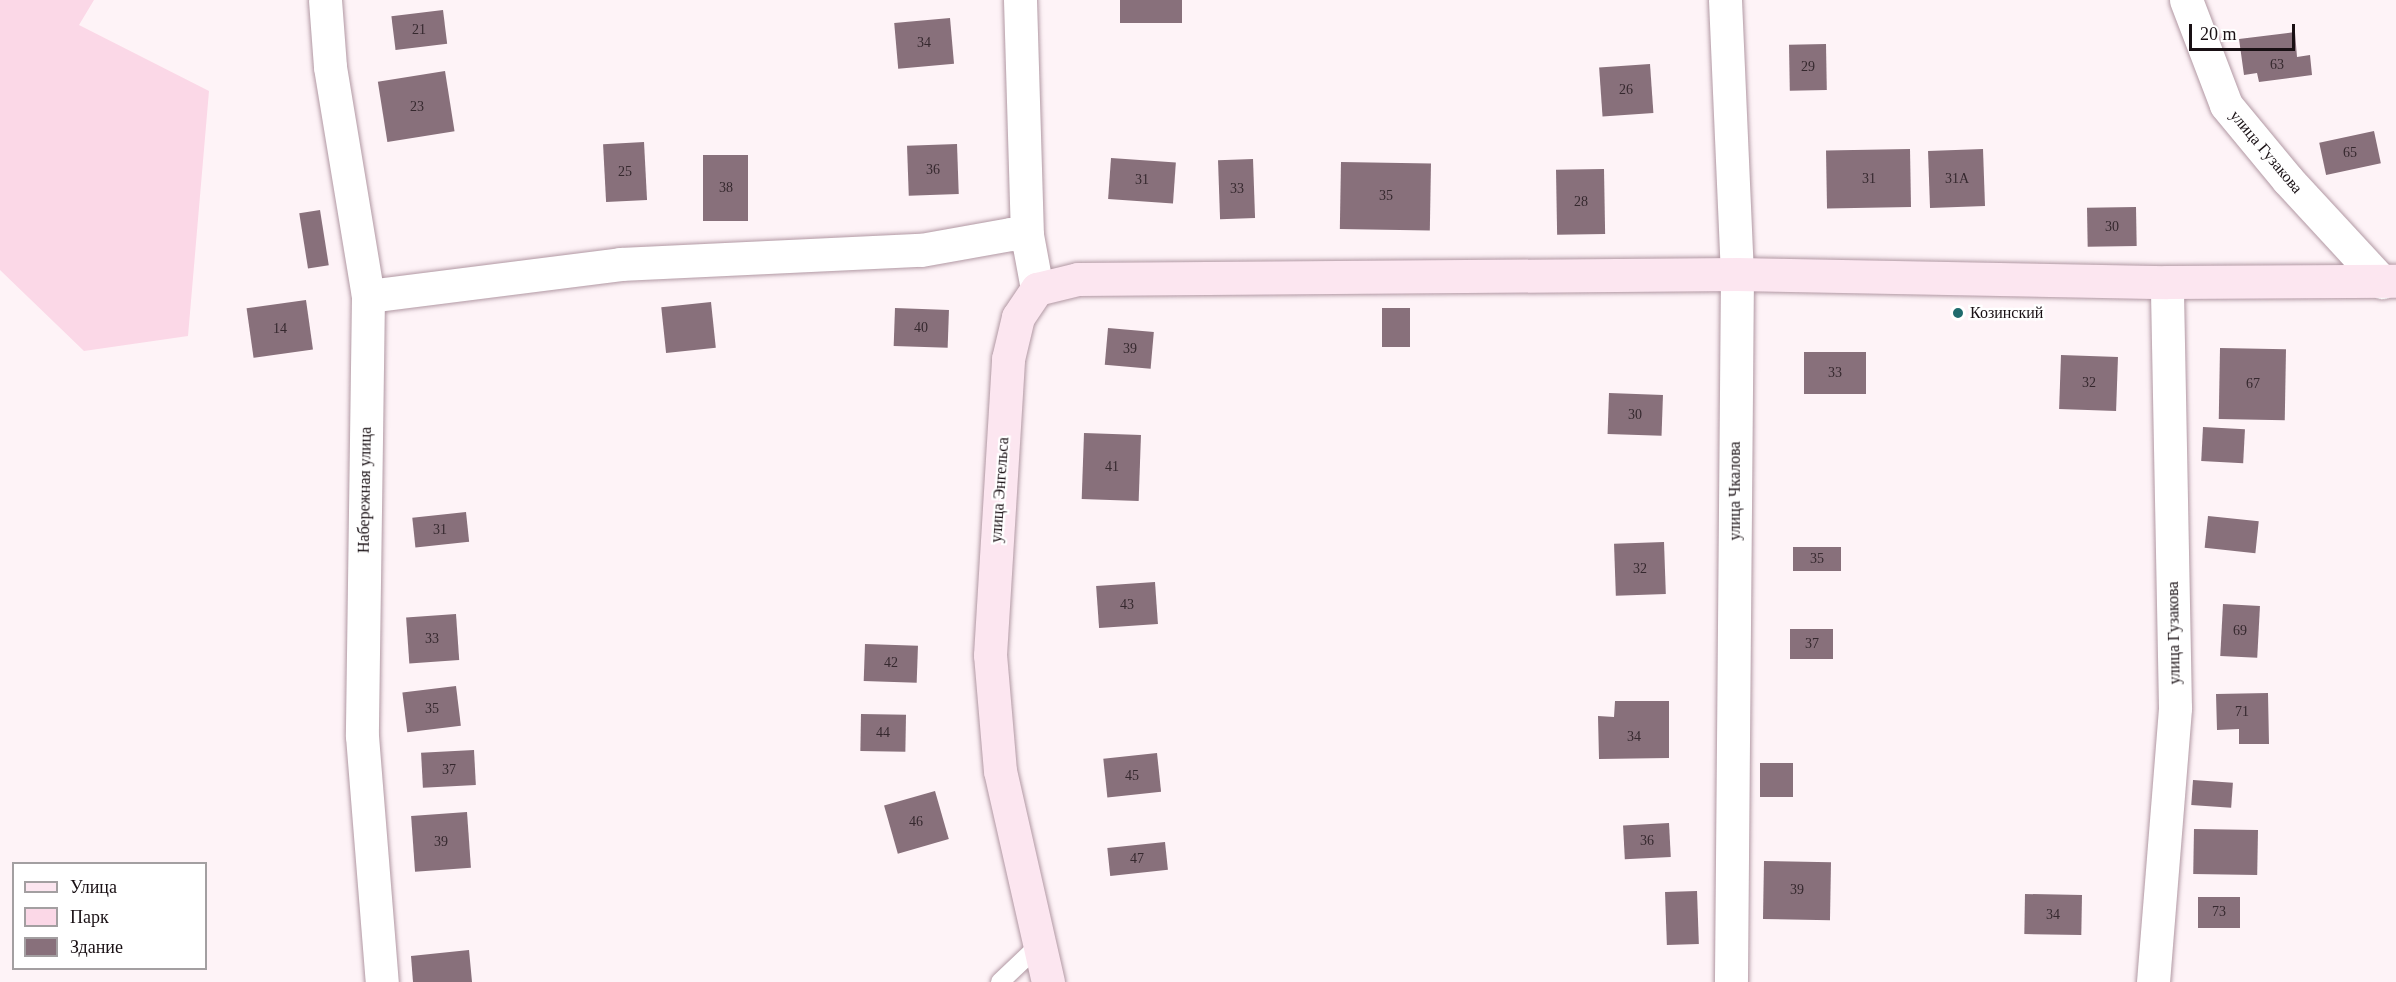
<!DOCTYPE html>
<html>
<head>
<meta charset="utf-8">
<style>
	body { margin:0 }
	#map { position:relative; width:2396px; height:982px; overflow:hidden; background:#fef3f7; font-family:Georgia,serif }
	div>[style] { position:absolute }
	.green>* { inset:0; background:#fbd8e7 }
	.building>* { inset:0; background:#88707b; transform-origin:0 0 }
	.roads { filter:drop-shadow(0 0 2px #b198a3) drop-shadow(0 0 2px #b198a3) }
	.service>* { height:18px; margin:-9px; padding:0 9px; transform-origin:9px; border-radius:9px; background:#fff }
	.minor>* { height:33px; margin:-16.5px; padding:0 16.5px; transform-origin:16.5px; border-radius:16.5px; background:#fff }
	.secondary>* { height:33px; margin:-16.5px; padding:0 16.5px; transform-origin:16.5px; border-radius:16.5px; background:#fce6f0 }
	.dots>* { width:16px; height:16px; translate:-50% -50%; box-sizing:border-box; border:3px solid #fff; border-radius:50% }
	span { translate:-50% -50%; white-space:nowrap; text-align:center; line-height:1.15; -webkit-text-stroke:4.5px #fff; paint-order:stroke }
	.number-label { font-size:14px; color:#35282e }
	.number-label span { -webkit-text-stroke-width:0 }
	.street-label { font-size:16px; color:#191014 }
	.poi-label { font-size:16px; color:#191014 }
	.left { translate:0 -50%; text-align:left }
	.legend { position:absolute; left:12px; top:862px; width:195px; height:108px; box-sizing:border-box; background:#fff; border:2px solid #a39fa1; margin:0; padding:8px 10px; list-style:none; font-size:18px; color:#191014 }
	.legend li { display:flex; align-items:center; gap:12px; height:30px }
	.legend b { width:30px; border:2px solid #a39fa1 }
	.scale { position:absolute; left:2189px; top:24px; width:106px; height:27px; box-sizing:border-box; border:3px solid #191014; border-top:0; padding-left:8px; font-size:18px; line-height:21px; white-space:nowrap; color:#191014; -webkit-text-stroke:4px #fff; paint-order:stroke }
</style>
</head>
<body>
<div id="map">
	<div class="green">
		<div style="clip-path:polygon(0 0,94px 0,79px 25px,209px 91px,188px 336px,84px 351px,0 270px)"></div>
	</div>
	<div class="building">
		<div style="left:1120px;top:0;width:62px;height:23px"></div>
		<div style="left:443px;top:10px;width:34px;height:52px;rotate:83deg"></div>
		<div style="left:950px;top:18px;width:46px;height:56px;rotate:85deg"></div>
		<div style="clip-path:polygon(2295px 32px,2297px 57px,2310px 55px,2312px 75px,2259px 82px,2257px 73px,2244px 75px,2239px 39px)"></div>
		<div style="left:1826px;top:44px;width:46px;height:37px;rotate:89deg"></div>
		<div style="left:1650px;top:64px;width:49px;height:51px;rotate:86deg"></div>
		<div style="left:445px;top:71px;width:61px;height:68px;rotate:81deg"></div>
		<div style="left:2374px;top:131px;width:33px;height:56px;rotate:78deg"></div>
		<div style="left:644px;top:142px;width:58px;height:41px;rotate:87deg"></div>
		<div style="left:957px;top:144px;width:50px;height:50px;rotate:88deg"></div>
		<div style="left:1910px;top:149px;width:58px;height:84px;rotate:89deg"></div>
		<div style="left:1983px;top:149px;width:57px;height:55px;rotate:88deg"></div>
		<div style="left:703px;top:155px;width:45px;height:66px"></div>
		<div style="left:1111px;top:158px;width:65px;height:41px;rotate:4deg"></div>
		<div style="left:1253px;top:159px;width:59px;height:35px;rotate:88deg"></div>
		<div style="left:1341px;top:162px;width:90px;height:67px;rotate:1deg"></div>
		<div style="left:1604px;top:169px;width:65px;height:48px;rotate:89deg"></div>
		<div style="left:2136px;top:207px;width:39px;height:49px;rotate:89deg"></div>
		<div style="left:320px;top:210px;width:56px;height:21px;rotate:81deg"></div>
		<div style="left:306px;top:300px;width:50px;height:60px;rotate:82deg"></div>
		<div style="left:711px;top:302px;width:46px;height:50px;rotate:84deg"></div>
		<div style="left:895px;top:308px;width:54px;height:38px;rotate:2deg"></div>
		<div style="left:1382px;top:308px;width:28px;height:39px"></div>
		<div style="left:1108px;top:328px;width:46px;height:37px;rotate:5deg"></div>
		<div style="left:2220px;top:348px;width:66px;height:71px;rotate:1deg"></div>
		<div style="left:1804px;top:352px;width:62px;height:42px"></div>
		<div style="left:2061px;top:355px;width:57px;height:54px;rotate:2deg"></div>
		<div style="left:1609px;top:393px;width:54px;height:41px;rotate:2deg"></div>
		<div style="left:2203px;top:427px;width:42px;height:34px;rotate:3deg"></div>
		<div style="left:1084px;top:433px;width:57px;height:66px;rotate:2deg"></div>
		<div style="left:466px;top:512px;width:30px;height:54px;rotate:84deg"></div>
		<div style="left:2208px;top:516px;width:51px;height:32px;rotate:6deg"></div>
		<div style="left:1664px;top:542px;width:52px;height:50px;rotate:88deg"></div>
		<div style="left:1793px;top:547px;width:48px;height:24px"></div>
		<div style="left:1155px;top:582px;width:42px;height:59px;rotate:86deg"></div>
		<div style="left:2223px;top:604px;width:37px;height:52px;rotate:3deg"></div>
		<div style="left:456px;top:614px;width:46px;height:50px;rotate:86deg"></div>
		<div style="left:1790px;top:629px;width:43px;height:30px"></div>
		<div style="left:865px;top:644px;width:53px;height:37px;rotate:2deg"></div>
		<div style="left:456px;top:686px;width:40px;height:54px;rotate:83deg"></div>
		<div style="clip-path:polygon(2268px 693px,2269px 744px,2239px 744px,2239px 729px,2217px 730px,2216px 694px)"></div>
		<div style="clip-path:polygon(1615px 701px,1669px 701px,1669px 758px,1599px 759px,1598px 716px,1614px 717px)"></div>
		<div style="left:861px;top:714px;width:45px;height:37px;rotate:1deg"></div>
		<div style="left:474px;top:750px;width:35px;height:53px;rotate:87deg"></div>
		<div style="left:1157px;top:753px;width:39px;height:54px;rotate:84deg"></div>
		<div style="left:1760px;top:763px;width:33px;height:34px"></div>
		<div style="left:2193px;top:780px;width:40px;height:25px;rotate:4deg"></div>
		<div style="left:935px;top:791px;width:50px;height:53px;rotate:74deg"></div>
		<div style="left:467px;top:812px;width:56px;height:56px;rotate:86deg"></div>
		<div style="left:1669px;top:823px;width:34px;height:46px;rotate:87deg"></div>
		<div style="left:2194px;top:829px;width:64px;height:45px;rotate:1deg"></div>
		<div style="left:1165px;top:842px;width:28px;height:58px;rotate:84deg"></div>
		<div style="left:1764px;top:861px;width:67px;height:58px;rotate:1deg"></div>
		<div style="left:1697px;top:891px;width:53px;height:32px;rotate:88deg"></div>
		<div style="left:2025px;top:894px;width:57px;height:40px;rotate:1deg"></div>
		<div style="left:2198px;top:897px;width:42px;height:31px"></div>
		<div style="clip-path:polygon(469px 950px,472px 982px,413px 982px,411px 956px)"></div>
	</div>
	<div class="roads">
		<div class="service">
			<div style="left:1000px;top:982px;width:52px;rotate:-43.5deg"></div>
		</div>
		<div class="minor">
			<div style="left:325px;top:0;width:67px;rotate:85.7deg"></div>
			<div style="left:330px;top:67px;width:232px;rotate:80.6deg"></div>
			<div style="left:368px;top:296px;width:440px;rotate:90.8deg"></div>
			<div style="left:362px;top:736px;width:247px;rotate:85.4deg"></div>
			<div style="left:1020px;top:0;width:235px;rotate:88.3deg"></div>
			<div style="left:1027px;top:235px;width:55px;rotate:79.5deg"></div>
			<div style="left:1725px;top:0;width:274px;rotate:87.5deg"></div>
			<div style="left:1737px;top:274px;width:708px;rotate:90.49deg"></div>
			<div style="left:2186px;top:0;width:112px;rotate:69.1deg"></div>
			<div style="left:2226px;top:105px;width:97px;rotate:50.4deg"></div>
			<div style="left:2288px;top:180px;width:139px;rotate:47.3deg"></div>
			<div style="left:368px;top:296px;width:254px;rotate:-7.2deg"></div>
			<div style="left:620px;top:264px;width:301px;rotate:-2.7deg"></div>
			<div style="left:921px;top:250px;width:91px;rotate:-10.1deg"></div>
			<div style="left:1011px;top:234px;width:16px;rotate:4deg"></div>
			<div style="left:2153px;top:982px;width:275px;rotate:-85.4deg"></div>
			<div style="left:2175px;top:708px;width:426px;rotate:-91.1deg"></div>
		</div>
		<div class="secondary">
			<div style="left:1048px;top:982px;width:216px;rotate:-102.8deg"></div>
			<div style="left:1000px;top:771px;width:116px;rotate:-94.9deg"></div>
			<div style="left:990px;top:655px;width:297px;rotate:-86.5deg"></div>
			<div style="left:1008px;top:359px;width:43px;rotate:-76.6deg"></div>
			<div style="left:1018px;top:317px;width:34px;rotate:-56deg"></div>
			<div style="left:1037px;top:289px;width:42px;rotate:-13.7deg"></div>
			<div style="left:1078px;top:279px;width:659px;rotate:-0.43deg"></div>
			<div style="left:1737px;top:274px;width:430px;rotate:1.1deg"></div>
			<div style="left:2167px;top:282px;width:229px;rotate:-0.3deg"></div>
		</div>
	</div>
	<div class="dots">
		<div style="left:1958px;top:313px;background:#1f6b6d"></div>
	</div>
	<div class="number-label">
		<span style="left:419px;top:30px">21</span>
		<span style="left:924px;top:43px">34</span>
		<span style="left:2277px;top:65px">63</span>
		<span style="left:1808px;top:67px">29</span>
		<span style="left:1626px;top:90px">26</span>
		<span style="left:417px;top:107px">23</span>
		<span style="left:2350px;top:153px">65</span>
		<span style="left:933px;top:170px">36</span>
		<span style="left:625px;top:172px">25</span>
		<span style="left:1869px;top:179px">31</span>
		<span style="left:1957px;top:179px">31А</span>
		<span style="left:1142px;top:180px">31</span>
		<span style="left:726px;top:188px">38</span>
		<span style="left:1237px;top:189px">33</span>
		<span style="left:1386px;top:196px">35</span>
		<span style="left:1581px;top:202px">28</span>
		<span style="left:2112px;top:227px">30</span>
		<span style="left:921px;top:328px">40</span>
		<span style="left:280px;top:329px">14</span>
		<span style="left:1130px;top:349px">39</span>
		<span style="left:1835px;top:373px">33</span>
		<span style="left:2089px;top:383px">32</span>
		<span style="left:2253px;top:384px">67</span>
		<span style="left:1635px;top:415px">30</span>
		<span style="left:1112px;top:467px">41</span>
		<span style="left:440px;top:530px">31</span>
		<span style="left:1817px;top:559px">35</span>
		<span style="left:1640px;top:569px">32</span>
		<span style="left:1127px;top:605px">43</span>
		<span style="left:2240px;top:631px">69</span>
		<span style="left:432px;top:639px">33</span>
		<span style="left:1812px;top:644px">37</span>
		<span style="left:891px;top:663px">42</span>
		<span style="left:432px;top:709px">35</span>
		<span style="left:2242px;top:712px">71</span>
		<span style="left:883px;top:733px">44</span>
		<span style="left:1634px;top:737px">34</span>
		<span style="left:449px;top:770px">37</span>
		<span style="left:1132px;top:776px">45</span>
		<span style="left:916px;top:822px">46</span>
		<span style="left:1647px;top:841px">36</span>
		<span style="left:441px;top:842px">39</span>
		<span style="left:1137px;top:859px">47</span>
		<span style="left:1797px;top:890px">39</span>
		<span style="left:2219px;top:912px">73</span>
		<span style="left:2053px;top:915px">34</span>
	</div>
	<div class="street-label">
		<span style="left:2266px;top:152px;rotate:50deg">улица Гузакова</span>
		<span style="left:365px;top:490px;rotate:-89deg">Набережная улица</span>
		<span style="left:1000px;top:490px;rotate:-86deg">улица Энгельса</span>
		<span style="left:1735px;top:491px;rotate:-90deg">улица Чкалова</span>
		<span style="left:2174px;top:633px;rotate:-91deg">улица Гузакова</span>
	</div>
	<div class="poi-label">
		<span class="left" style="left:1970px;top:313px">Козинский</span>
	</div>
	<ul class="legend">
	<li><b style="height:8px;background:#fce6f0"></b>Улица</li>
	<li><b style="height:16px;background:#fbd8e7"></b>Парк</li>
	<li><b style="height:16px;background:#88707b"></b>Здание</li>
	</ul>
	<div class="scale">20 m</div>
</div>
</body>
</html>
